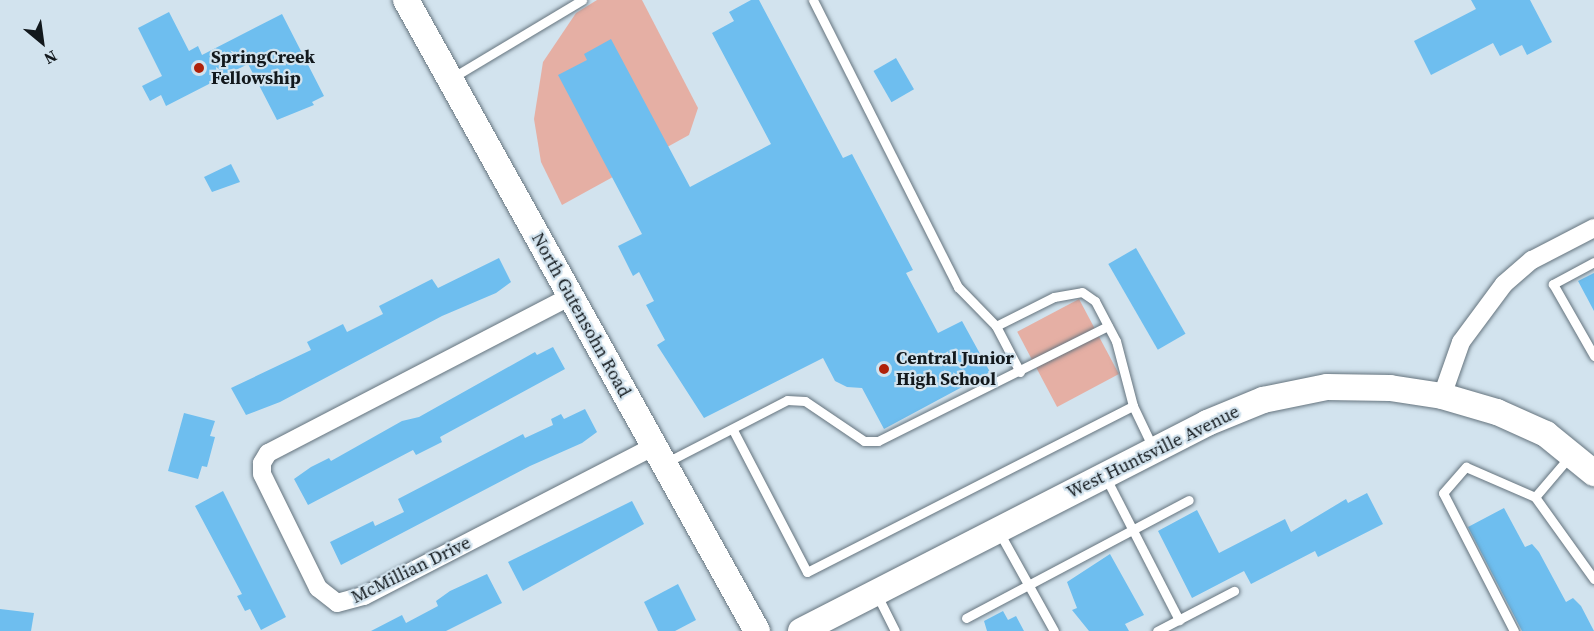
<!DOCTYPE html>
<html>
<head>
<meta charset="utf-8">
<style>
	body { margin:0 }
	#map { position:relative; width:1594px; height:631px; overflow:hidden; background:#d2e3ee; font-family:"Source Serif 4",serif }
	div>[style] { position:absolute }
	.green>* { inset:0; background:#e5afa4; transform-origin:0 0 }
	.building>* { inset:0; background:#6ebeef; transform-origin:0 0 }
	.roads { filter:drop-shadow(0 0 2px #65747e) drop-shadow(0 0 2px #65747e) }
	.lane>* { height:9px; margin:-4.5px; padding:0 4.5px; transform-origin:4.5px; border-radius:4.5px; background:#fff }
	.street>* { height:18px; margin:-9px; padding:0 9px; transform-origin:9px; border-radius:9px; background:#fff }
	.secondary>* { height:26px; margin:-13px; padding:0 13px; transform-origin:13px; border-radius:13px; background:#fff }
	.dots>* { width:16px; height:16px; translate:-50% -50%; box-sizing:border-box; border:3px solid #d2e3ee; border-radius:50% }
	span { translate:-50% -50%; white-space:nowrap; text-align:center; line-height:1.15; -webkit-text-stroke:4.5px #d2e3ee; paint-order:stroke }
	.poi-label { font-size:18px; color:#12181c; font-weight:700 }
	.left { translate:0 -50%; text-align:left }
	.street-label { font-size:18px; color:#12181c }
	.north { position:absolute; left:12px; top:12px; width:60px; height:60px; -webkit-text-stroke:4px #d2e3ee; paint-order:stroke; rotate:151deg; font-size:16px; font-weight:700; line-height:24px; text-align:center; color:#12181c }
	.north::after { content:''; display:block; margin:auto; width:21px; height:27px; background:#12181c; clip-path:polygon(50% 0,100% 100%,50% 72%,0 100%) }
</style>
</head>
<body>
<div id="map">
	<div class="green">
		<div style="clip-path:polygon(597px 0,642px 0,698px 108px,689px 135px,562px 205px,541px 162px,534px 119px,543px 62px,576px 13px)"></div>
		<div style="left:1079px;top:299px;width:85px;height:70px;rotate:62deg"></div>
	</div>
	<div class="building">
		<div style="clip-path:polygon(751px 0,759px 0,843px 158px,852px 154px,913px 270px,906px 273px,938px 333px,962px 321px,990px 372px,884px 429px,862px 388px,847px 387px,835px 381px,823px 358px,704px 418px,657px 345px,665px 340px,646px 305px,654px 301px,639px 272px,633px 276px,618px 246px,642px 234px,558px 75px,587px 60px,584px 54px,611px 39px,690px 187px,771px 144px,712px 33px,734px 21px,729px 12px)"></div>
		<div style="clip-path:polygon(1471px 0,1530px 0,1552px 42px,1527px 55px,1522px 45px,1500px 56px,1493px 43px,1431px 75px,1414px 41px,1476px 9px)"></div>
		<div style="clip-path:polygon(169px 12px,189px 51px,198px 46px,202px 55px,282px 14px,324px 96px,312px 102px,314px 105px,277px 120px,248px 64px,166px 106px,161px 95px,150px 101px,142px 86px,162px 76px,138px 28px)"></div>
		<div style="left:896px;top:58px;width:36px;height:26px;rotate:60deg"></div>
		<div style="clip-path:polygon(231px 164px,240px 182px,212px 192px,204px 177px)"></div>
		<div style="left:1136px;top:248px;width:99px;height:32px;rotate:60deg"></div>
		<div style="clip-path:polygon(499px 258px,511px 282px,496px 293px,442px 316px,280px 402px,246px 415px,231px 388px,311px 350px,307px 342px,343px 324px,347px 332px,383px 314px,379px 306px,432px 279px,438px 288px)"></div>
		<div style="clip-path:polygon(1594px 273px,1594px 311px,1578px 281px)"></div>
		<div style="clip-path:polygon(553px 347px,565px 369px,440px 437px,442px 442px,416px 455px,413px 450px,308px 505px,294px 479px,311px 467px,329px 458px,331px 461px,402px 421px,419px 417px,535px 352px,537px 355px)"></div>
		<div style="clip-path:polygon(585px 409px,597px 432px,582px 443px,530px 466px,341px 565px,330px 542px,373px 521px,375px 526px,404px 512px,398px 499px,523px 434px,525px 438px,553px 425px,551px 419px,561px 414px,564px 419px)"></div>
		<div style="clip-path:polygon(184px 413px,215px 421px,210px 436px,215px 437px,207px 467px,202px 466px,198px 479px,168px 471px)"></div>
		<div style="clip-path:polygon(223px 491px,286px 617px,261px 630px,250px 609px,245px 611px,237px 596px,242px 594px,195px 506px)"></div>
		<div style="clip-path:polygon(1367px 493px,1383px 524px,1318px 557px,1315px 551px,1251px 584px,1244px 571px,1192px 598px,1158px 531px,1197px 510px,1219px 553px,1285px 519px,1291px 532px,1346px 499px,1348px 503px)"></div>
		<div style="clip-path:polygon(632px 501px,644px 524px,523px 591px,508px 562px)"></div>
		<div style="clip-path:polygon(1504px 508px,1525px 547px,1532px 544px,1539px 552px,1566px 602px,1573px 598px,1581px 606px,1594px 631px,1522px 631px,1468px 527px)"></div>
		<div style="clip-path:polygon(1110px 554px,1144px 615px,1125px 624px,1129px 631px,1089px 631px,1072px 610px,1077px 608px,1067px 582px)"></div>
		<div style="clip-path:polygon(487px 574px,502px 603px,446px 631px,371px 631px,402px 615px,406px 623px,438px 606px,436px 601px,450px 591px)"></div>
		<div style="clip-path:polygon(678px 584px,696px 620px,675px 631px,658px 631px,644px 602px)"></div>
		<div style="clip-path:polygon(0 609px,34px 613px,31px 631px,0 631px)"></div>
		<div style="clip-path:polygon(1003px 611px,1008px 620px,1016px 616px,1024px 631px,987px 631px,984px 621px)"></div>
	</div>
	<div class="roads">
		<div class="lane">
			<div style="left:813px;top:0;width:322px;rotate:63.2deg"></div>
			<div style="left:958px;top:287px;width:54px;rotate:45.7deg"></div>
			<div style="left:450px;top:79px;width:154px;rotate:-30.9deg"></div>
			<div style="left:1594px;top:262px;width:47px;rotate:151.8deg"></div>
			<div style="left:1553px;top:284px;width:83px;rotate:60.3deg"></div>
			<div style="left:1020px;top:372px;width:52px;rotate:-117.6deg"></div>
			<div style="left:996px;top:326px;width:65px;rotate:-26.6deg"></div>
			<div style="left:1054px;top:297px;width:28px;rotate:-10deg"></div>
			<div style="left:1082px;top:292px;width:16px;rotate:35deg"></div>
			<div style="left:1095px;top:301px;width:45px;rotate:62.3deg"></div>
			<div style="left:1116px;top:341px;width:67px;rotate:75.3deg"></div>
			<div style="left:733px;top:430px;width:160px;rotate:62.5deg"></div>
			<div style="left:807px;top:572px;width:366px;rotate:-27deg"></div>
			<div style="left:1133px;top:406px;width:47px;rotate:64.5deg"></div>
			<div style="left:665px;top:463px;width:137px;rotate:-27.3deg"></div>
			<div style="left:787px;top:400px;width:18px;rotate:3deg"></div>
			<div style="left:805px;top:401px;width:71px;rotate:34.1deg"></div>
			<div style="left:864px;top:441px;width:14px"></div>
			<div style="left:878px;top:441px;width:257px;rotate:-26.6deg"></div>
			<div style="left:1106px;top:478px;width:160px;rotate:62.8deg"></div>
			<div style="left:1535px;top:497px;width:101px;rotate:54.3deg"></div>
			<div style="left:999px;top:532px;width:113px;rotate:60.9deg"></div>
			<div style="left:876px;top:593px;width:42px;rotate:63.4deg"></div>
			<div style="left:966px;top:618px;width:252px;rotate:-27.9deg"></div>
			<div style="left:1157px;top:631px;width:87px;rotate:-27.5deg"></div>
			<div style="left:1514px;top:631px;width:155px;rotate:-117.2deg"></div>
			<div style="left:1443px;top:493px;width:35px;rotate:-49deg"></div>
			<div style="left:1466px;top:467px;width:75px;rotate:23.5deg"></div>
			<div style="left:1535px;top:497px;width:54px;rotate:-49.5deg"></div>
		</div>
		<div class="street">
			<div style="left:571px;top:296px;width:341px;rotate:152.6deg"></div>
			<div style="left:268px;top:453px;width:12px;rotate:121deg"></div>
			<div style="left:262px;top:463px;width:11px;rotate:90deg"></div>
			<div style="left:262px;top:474px;width:127px;rotate:63.8deg"></div>
			<div style="left:318px;top:588px;width:24px;rotate:38deg"></div>
			<div style="left:337px;top:603px;width:28px;rotate:-15deg"></div>
			<div style="left:364px;top:596px;width:326px;rotate:-27.3deg"></div>
			<div style="left:1442px;top:396px;width:57px;rotate:-70.6deg"></div>
			<div style="left:1461px;top:342px;width:72px;rotate:-53.4deg"></div>
			<div style="left:1504px;top:284px;width:37px;rotate:-41deg"></div>
			<div style="left:1532px;top:260px;width:70px;rotate:-27.3deg"></div>
		</div>
		<div class="secondary">
			<div style="left:406px;top:0;width:722px;rotate:60.91deg"></div>
			<div style="left:801px;top:631px;width:456px;rotate:-27.1deg"></div>
			<div style="left:1207px;top:423px;width:61px;rotate:-22.3deg"></div>
			<div style="left:1263px;top:400px;width:65px;rotate:-11.5deg"></div>
			<div style="left:1327px;top:387px;width:63px;rotate:0.9deg"></div>
			<div style="left:1390px;top:388px;width:53px;rotate:8.7deg"></div>
			<div style="left:1442px;top:396px;width:57px;rotate:16.2deg"></div>
			<div style="left:1497px;top:412px;width:54px;rotate:24.2deg"></div>
			<div style="left:1546px;top:434px;width:62px;rotate:39.1deg"></div>
		</div>
	</div>
	<div class="dots">
		<div style="left:199px;top:68px;background:#af2109"></div>
		<div style="left:884px;top:369px;background:#af2109"></div>
	</div>
	<div class="poi-label">
		<span class="left" style="left:211px;top:68px">SpringCreek<br>Fellowship</span>
		<span class="left" style="left:896px;top:369px">Central Junior<br>High School</span>
	</div>
	<div class="street-label">
		<span style="left:581px;top:315px;rotate:61deg">North Gutensohn Road</span>
		<span style="left:1153px;top:452px;rotate:-26deg">West Huntsville Avenue</span>
		<span style="left:411px;top:570px;rotate:-26deg">McMillian Drive</span>
	</div>
	<div class="north">N</div>
</div>
</body>
</html>
